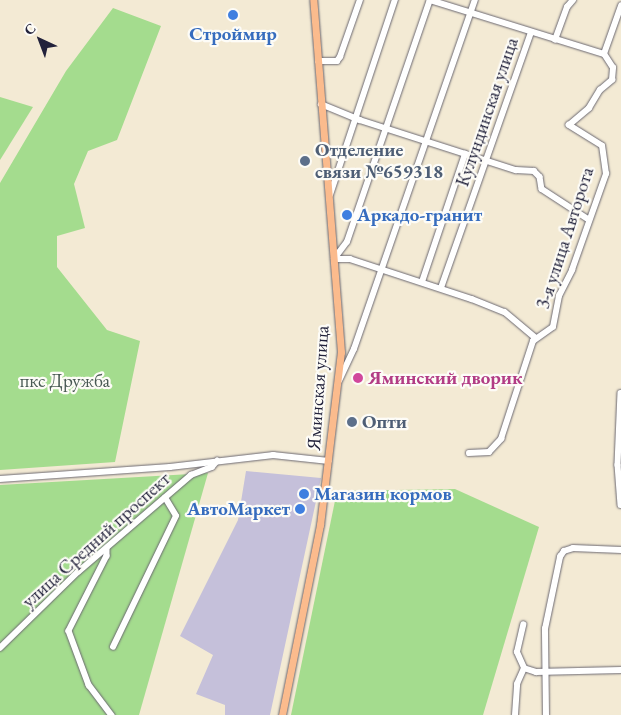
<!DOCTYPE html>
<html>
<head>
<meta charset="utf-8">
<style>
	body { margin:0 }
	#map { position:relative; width:621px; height:715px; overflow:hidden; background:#f3ead4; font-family:"EB Garamond",serif }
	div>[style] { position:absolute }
	.industrial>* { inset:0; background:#c5c0da }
	.green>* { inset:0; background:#a4dc8e }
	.roads { filter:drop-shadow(0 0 1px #6b6871) drop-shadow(0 0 1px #6b6871) }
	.minor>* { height:5.5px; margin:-2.75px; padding:0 2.75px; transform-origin:2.75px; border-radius:2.75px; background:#fff }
	.major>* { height:7px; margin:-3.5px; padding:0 3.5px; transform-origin:3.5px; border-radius:3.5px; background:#fbbb8d }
	.dots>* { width:14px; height:14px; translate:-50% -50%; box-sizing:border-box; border:2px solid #fdfcf7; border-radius:50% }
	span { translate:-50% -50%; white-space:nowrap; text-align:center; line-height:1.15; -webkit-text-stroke:4.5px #fdfcf7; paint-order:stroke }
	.shop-label { font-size:19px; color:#366cbe; font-weight:700 }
	.left { translate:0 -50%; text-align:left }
	.right { translate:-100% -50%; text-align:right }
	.street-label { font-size:19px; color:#22223b }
	.service-label { font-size:19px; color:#4e5e75; font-weight:700 }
	.hotel-label { font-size:19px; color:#b23c85; font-weight:700 }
	.park-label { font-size:19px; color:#495a54 }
	.north { position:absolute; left:15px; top:15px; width:50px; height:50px; -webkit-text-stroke:4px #fdfcf7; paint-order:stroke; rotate:317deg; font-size:14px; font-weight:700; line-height:20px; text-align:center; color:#22223b }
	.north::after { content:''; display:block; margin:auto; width:18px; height:22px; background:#22223b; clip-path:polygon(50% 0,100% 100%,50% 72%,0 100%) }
</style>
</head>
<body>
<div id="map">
	<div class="industrial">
		<div style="clip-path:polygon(246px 471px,321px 478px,270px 715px,225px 715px,225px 705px,196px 694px,213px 655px,180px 636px,238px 520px)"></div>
	</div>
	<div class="green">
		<div style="clip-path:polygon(113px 8px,161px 26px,117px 140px,88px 151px,74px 184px,85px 228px,57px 236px,57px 267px,107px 330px,140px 341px,115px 462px,0 470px,0 183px,66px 71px)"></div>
		<div style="clip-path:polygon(0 97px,33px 107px,0 160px)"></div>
		<div style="clip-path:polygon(208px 473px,139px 715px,0 715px,0 485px)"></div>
		<div style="clip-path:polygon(455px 489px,539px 527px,483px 715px,291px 715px,337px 491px)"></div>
	</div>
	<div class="roads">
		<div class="minor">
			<div style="left:555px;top:40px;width:35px;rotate:-70deg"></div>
			<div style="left:567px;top:7px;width:9px;rotate:-49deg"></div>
			<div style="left:604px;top:54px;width:51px;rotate:-70.5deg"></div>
			<div style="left:318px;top:61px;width:19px"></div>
			<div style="left:337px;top:61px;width:5px;rotate:-53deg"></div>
			<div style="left:340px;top:57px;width:60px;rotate:-70.7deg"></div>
			<div style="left:321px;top:104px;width:42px;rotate:22.3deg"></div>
			<div style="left:360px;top:120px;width:164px;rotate:17.8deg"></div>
			<div style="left:516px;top:170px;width:18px;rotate:3deg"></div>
			<div style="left:534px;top:171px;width:8px;rotate:45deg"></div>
			<div style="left:540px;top:177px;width:12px;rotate:81deg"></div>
			<div style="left:542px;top:189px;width:55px;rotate:33.1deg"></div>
			<div style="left:330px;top:195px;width:206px;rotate:-71.6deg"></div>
			<div style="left:334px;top:259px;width:21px;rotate:-53deg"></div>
			<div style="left:347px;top:242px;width:256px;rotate:-71.1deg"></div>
			<div style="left:430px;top:0;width:182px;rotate:17.2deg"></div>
			<div style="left:334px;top:259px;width:16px"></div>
			<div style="left:350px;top:259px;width:128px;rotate:18.2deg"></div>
			<div style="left:472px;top:299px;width:35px;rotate:22deg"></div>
			<div style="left:505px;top:312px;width:39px;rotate:40deg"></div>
			<div style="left:422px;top:282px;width:135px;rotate:-71.4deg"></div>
			<div style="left:441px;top:288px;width:271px;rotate:-70.6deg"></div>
			<div style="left:339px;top:381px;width:35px;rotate:-65deg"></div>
			<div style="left:354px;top:349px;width:369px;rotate:-70.9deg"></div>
			<div style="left:621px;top:393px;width:72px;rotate:92.4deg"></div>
			<div style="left:618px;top:465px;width:40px;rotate:85.7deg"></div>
			<div style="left:469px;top:453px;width:20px;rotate:-3deg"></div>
			<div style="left:489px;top:452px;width:18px;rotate:-47deg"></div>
			<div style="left:501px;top:439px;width:103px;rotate:-71.9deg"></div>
			<div style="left:533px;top:341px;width:24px;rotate:-35deg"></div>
			<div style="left:553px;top:327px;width:32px;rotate:-79deg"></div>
			<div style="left:559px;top:296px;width:29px;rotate:-63deg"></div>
			<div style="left:572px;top:270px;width:102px;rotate:-70.5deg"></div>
			<div style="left:606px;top:174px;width:28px;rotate:-98deg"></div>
			<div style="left:602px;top:146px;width:39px;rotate:-148deg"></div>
			<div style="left:569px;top:125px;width:26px;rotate:-40deg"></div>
			<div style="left:589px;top:108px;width:21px;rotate:-59deg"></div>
			<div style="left:600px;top:90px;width:16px;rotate:-40deg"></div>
			<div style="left:612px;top:80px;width:12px;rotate:-85deg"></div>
			<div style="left:613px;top:68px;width:17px;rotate:-123deg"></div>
			<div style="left:0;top:479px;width:170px;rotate:-4deg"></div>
			<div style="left:170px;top:467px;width:104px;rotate:-6.6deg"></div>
			<div style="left:273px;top:455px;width:56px;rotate:6.1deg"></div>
			<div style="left:107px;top:549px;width:7px;rotate:90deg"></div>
			<div style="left:107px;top:556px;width:84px;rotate:116.9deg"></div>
			<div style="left:69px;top:631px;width:58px;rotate:69.7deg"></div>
			<div style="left:89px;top:685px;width:38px;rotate:53deg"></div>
			<div style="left:113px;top:647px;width:145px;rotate:-64.3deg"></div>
			<div style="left:176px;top:516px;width:21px;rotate:-121deg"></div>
			<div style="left:0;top:648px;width:109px;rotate:-44.3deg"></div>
			<div style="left:78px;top:572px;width:149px;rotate:-40.6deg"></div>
			<div style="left:191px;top:475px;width:22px;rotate:-21deg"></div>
			<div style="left:212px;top:467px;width:8px;rotate:-50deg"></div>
			<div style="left:524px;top:668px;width:13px;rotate:18deg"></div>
			<div style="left:536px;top:672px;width:85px;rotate:-1.3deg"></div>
			<div style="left:515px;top:715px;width:31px;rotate:-86deg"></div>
			<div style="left:517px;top:684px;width:17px;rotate:-66deg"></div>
			<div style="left:524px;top:668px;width:17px;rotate:-114deg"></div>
			<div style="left:517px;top:652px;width:28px;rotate:-77deg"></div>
			<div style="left:546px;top:715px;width:86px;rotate:-90.7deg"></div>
			<div style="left:545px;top:629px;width:74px;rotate:-78.2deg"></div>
			<div style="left:560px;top:557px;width:7px;rotate:-56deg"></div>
			<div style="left:564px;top:551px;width:9px;rotate:-18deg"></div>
			<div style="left:573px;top:548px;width:48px;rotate:2.4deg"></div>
		</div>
		<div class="major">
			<div style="left:282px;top:715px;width:194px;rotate:-78.7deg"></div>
			<div style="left:320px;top:525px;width:174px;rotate:-83.1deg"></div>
			<div style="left:341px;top:352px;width:353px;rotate:-94.5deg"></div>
		</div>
	</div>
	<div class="dots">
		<div style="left:233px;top:15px;background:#3f7fe0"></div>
		<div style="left:305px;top:161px;background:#5c6f8a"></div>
		<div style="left:347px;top:215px;background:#3f7fe0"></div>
		<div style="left:358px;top:378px;background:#d1479c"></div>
		<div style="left:352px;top:422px;background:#5c6f8a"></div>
		<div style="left:304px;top:494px;background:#3f7fe0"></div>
		<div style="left:300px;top:509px;background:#3f7fe0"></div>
	</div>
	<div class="shop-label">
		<span style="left:233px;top:34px">Строймир</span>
		<span class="left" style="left:357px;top:215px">Аркадо-гранит</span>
		<span class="left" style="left:314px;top:494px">Магазин кормов</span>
		<span class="right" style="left:290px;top:509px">АвтоМаркет</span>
	</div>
	<div class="street-label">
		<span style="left:487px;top:112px;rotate:-71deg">Кулундинская улица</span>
		<span style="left:565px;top:238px;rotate:-72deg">3-я улица Авторота</span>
		<span style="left:318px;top:388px;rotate:-86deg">Яминская улица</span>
		<span style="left:96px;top:540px;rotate:-42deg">улица Средний проспект</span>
	</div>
	<div class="service-label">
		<span class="left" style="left:315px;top:161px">Отделение<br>связи №659318</span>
		<span class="left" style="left:362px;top:422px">Опти</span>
	</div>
	<div class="hotel-label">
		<span class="left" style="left:368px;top:378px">Яминский дворик</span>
	</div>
	<div class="park-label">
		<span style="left:65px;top:381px">пкс Дружба</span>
	</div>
	<div class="north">С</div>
</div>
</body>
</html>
